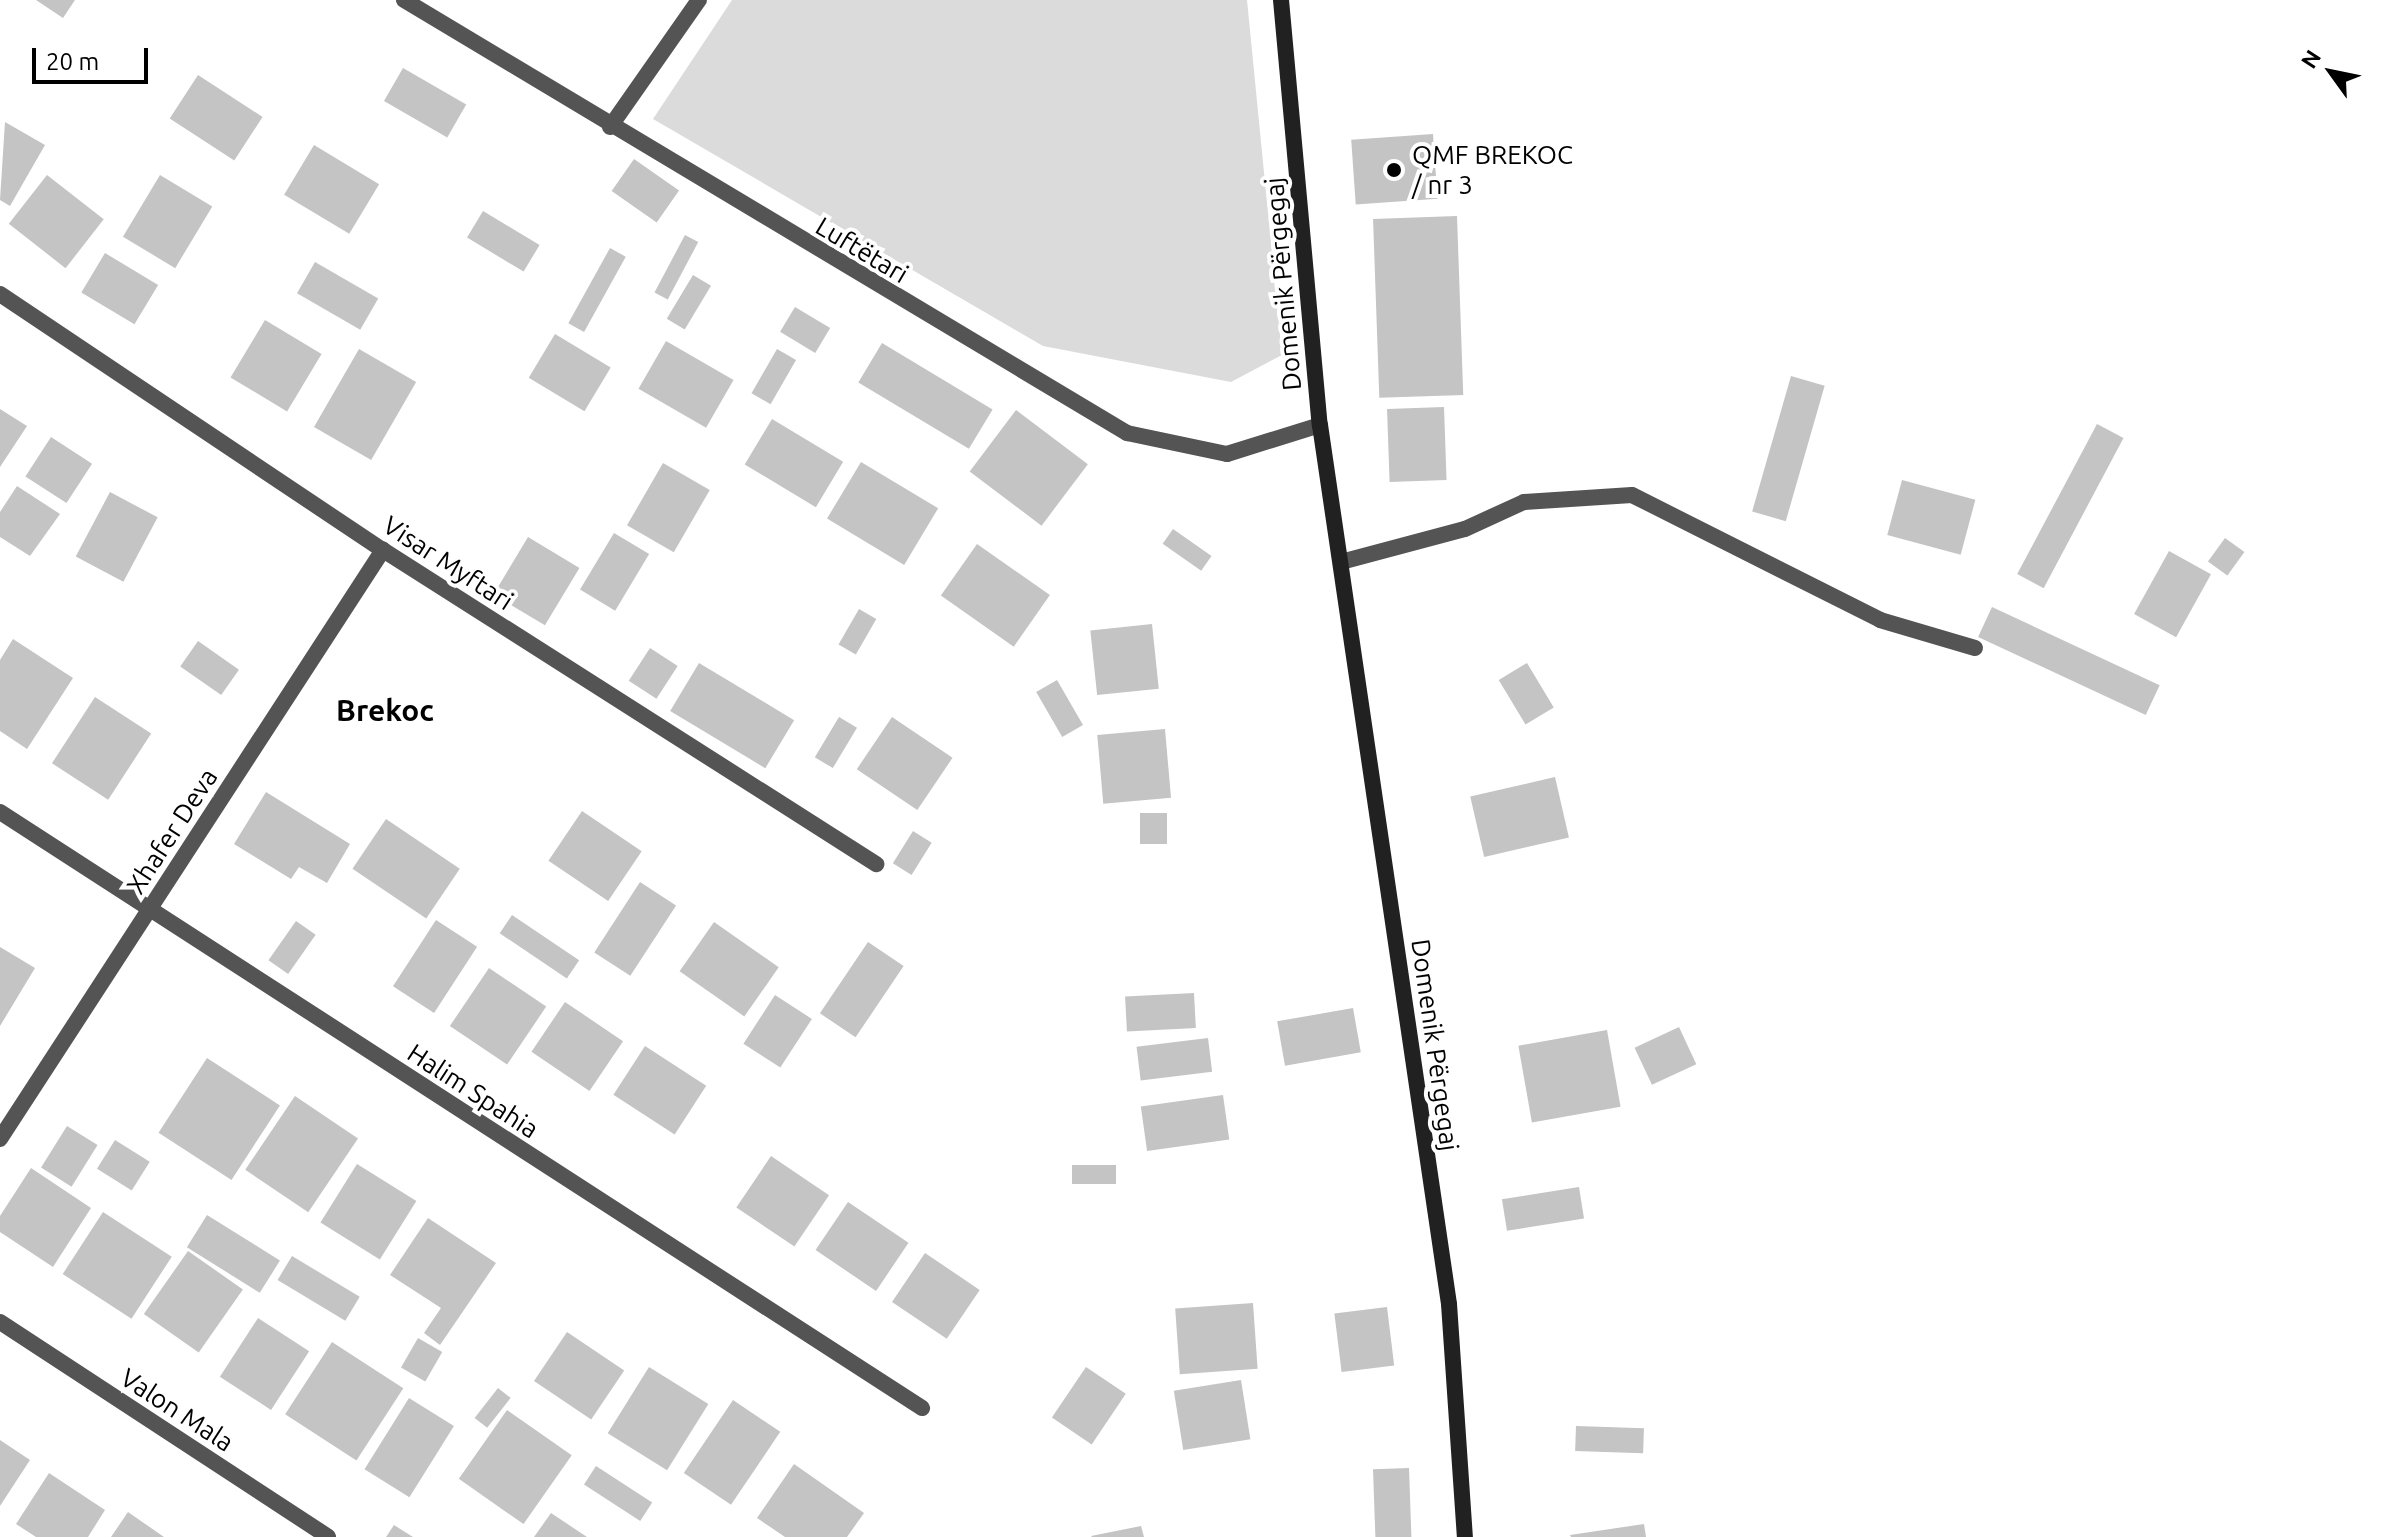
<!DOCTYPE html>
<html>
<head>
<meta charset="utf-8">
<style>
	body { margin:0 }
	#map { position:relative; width:2403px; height:1537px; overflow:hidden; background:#fff; font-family:Ubuntu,sans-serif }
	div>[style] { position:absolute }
	.green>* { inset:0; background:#dbdbdb }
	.building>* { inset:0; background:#c4c4c4; transform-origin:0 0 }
	.street>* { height:16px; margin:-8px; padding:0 8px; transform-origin:8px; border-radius:8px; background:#545454 }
	.secondary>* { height:16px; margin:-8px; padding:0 8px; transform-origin:8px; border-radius:8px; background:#212121 }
	.dots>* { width:22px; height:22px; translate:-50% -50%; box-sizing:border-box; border:4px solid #fff; border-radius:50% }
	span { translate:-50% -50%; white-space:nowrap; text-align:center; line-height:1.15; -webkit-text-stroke:8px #fff; paint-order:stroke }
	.poi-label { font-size:26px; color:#000 }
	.left { translate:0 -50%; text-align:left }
	.street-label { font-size:26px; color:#000 }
	.quarter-label { font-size:30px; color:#000; font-weight:700 }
	.north { position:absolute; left:2291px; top:32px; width:80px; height:80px; -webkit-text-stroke:6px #fff; paint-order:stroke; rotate:303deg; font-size:22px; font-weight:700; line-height:32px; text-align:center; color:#000 }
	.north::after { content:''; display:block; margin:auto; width:28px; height:36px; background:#000; clip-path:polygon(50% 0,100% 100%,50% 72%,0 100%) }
	.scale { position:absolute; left:32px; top:48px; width:116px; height:36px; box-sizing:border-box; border:4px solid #000; border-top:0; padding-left:10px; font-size:24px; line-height:28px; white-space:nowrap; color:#000; -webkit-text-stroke:6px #fff; paint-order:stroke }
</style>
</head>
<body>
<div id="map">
	<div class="green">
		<div style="clip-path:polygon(732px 0,1247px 0,1282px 355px,1231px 382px,1043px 346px,653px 119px)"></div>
	</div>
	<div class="building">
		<div style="clip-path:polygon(36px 0,75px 0,63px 18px)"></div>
		<div style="left:403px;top:68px;width:73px;height:38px;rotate:30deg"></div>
		<div style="left:198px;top:75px;width:77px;height:52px;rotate:33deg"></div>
		<div style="clip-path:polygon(5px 122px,45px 145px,10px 206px,0 200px)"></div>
		<div style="left:1433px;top:134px;width:65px;height:82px;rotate:86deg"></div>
		<div style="left:314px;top:145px;width:76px;height:58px;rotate:31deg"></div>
		<div style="left:634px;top:159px;width:55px;height:39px;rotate:35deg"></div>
		<div style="left:47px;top:175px;width:72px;height:62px;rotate:38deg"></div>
		<div style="left:160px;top:175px;width:61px;height:72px;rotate:31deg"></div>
		<div style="left:483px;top:211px;width:66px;height:31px;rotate:31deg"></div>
		<div style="left:1457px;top:216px;width:179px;height:84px;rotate:88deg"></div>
		<div style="left:685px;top:235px;width:15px;height:65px;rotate:28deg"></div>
		<div style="left:610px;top:248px;width:18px;height:86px;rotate:29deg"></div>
		<div style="left:105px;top:253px;width:62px;height:46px;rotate:31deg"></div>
		<div style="left:315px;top:262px;width:73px;height:36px;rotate:30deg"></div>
		<div style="left:693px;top:275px;width:21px;height:51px;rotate:31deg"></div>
		<div style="left:795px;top:307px;width:41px;height:29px;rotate:31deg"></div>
		<div style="left:265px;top:320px;width:66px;height:67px;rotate:31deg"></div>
		<div style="left:555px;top:334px;width:65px;height:51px;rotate:31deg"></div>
		<div style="left:666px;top:341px;width:78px;height:55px;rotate:30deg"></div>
		<div style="left:882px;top:343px;width:129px;height:46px;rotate:31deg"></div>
		<div style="left:359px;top:349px;width:66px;height:90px;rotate:30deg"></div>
		<div style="left:777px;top:349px;width:22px;height:51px;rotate:30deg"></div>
		<div style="left:1791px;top:376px;width:35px;height:141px;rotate:16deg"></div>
		<div style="left:1444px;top:407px;width:73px;height:57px;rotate:88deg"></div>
		<div style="clip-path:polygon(0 409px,27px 426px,0 467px)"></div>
		<div style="left:1016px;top:410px;width:90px;height:77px;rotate:37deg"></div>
		<div style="left:772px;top:419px;width:83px;height:53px;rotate:31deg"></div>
		<div style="left:2097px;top:424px;width:30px;height:170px;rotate:28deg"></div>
		<div style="left:51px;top:437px;width:49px;height:47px;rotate:33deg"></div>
		<div style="left:861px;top:462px;width:90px;height:66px;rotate:31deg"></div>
		<div style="left:663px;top:463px;width:54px;height:72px;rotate:30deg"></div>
		<div style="left:1902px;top:480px;width:76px;height:57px;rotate:15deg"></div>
		<div style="clip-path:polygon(17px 486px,60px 514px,30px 556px,0 537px,0 512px)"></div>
		<div style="left:110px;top:492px;width:54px;height:73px;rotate:28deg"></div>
		<div style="left:1173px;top:529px;width:47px;height:18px;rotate:35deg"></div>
		<div style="left:614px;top:533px;width:41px;height:66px;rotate:31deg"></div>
		<div style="left:528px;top:537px;width:60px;height:67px;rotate:31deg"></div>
		<div style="left:2225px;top:538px;width:24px;height:29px;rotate:36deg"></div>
		<div style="left:977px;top:544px;width:89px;height:63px;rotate:35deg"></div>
		<div style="left:2169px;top:551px;width:48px;height:72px;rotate:29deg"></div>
		<div style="left:1992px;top:607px;width:185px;height:33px;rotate:25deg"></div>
		<div style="left:859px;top:609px;width:20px;height:41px;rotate:30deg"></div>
		<div style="left:1152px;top:624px;width:65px;height:62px;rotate:84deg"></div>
		<div style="clip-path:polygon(13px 639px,73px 678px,27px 749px,0 731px,0 660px)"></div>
		<div style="left:198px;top:641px;width:50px;height:31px;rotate:35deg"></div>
		<div style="left:650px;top:648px;width:33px;height:39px;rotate:33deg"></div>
		<div style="left:699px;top:663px;width:111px;height:56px;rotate:31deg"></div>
		<div style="left:1527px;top:663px;width:52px;height:33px;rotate:59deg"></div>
		<div style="left:1057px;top:680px;width:52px;height:24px;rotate:60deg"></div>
		<div style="left:95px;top:697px;width:67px;height:79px;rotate:33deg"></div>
		<div style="left:839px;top:717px;width:21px;height:47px;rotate:31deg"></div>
		<div style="left:892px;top:717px;width:73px;height:63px;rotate:34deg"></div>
		<div style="left:1165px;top:729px;width:69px;height:68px;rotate:85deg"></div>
		<div style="left:1555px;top:777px;width:62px;height:87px;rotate:77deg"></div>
		<div style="clip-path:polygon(266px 792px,350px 844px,327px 883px,299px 867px,291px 879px,234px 844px)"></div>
		<div style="left:582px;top:811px;width:72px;height:60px;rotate:34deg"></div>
		<div style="left:1140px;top:813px;width:27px;height:31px"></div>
		<div style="left:386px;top:819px;width:89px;height:60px;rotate:34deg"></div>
		<div style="left:913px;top:831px;width:22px;height:38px;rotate:32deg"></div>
		<div style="left:640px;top:882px;width:43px;height:84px;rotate:33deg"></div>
		<div style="left:512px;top:915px;width:81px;height:22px;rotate:34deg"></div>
		<div style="left:436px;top:920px;width:49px;height:79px;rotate:33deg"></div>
		<div style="left:296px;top:921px;width:24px;height:48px;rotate:35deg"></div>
		<div style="left:714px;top:922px;width:79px;height:60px;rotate:35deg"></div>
		<div style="left:868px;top:942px;width:43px;height:86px;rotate:34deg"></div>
		<div style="clip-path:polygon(0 947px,35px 968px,0 1026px)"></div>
		<div style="left:489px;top:968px;width:69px;height:70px;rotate:34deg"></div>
		<div style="left:1194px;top:993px;width:35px;height:69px;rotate:87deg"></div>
		<div style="left:775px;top:995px;width:44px;height:58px;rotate:33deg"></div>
		<div style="left:565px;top:1002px;width:70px;height:60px;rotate:34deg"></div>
		<div style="left:1353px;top:1008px;width:45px;height:77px;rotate:80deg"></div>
		<div style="left:1679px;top:1027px;width:41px;height:49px;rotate:65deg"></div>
		<div style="left:1607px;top:1030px;width:78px;height:90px;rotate:80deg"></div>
		<div style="left:1208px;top:1038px;width:34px;height:72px;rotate:83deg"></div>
		<div style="left:645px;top:1046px;width:73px;height:58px;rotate:33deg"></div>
		<div style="left:207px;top:1058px;width:87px;height:89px;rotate:33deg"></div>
		<div style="left:1223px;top:1095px;width:45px;height:83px;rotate:82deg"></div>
		<div style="left:295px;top:1096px;width:76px;height:89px;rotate:34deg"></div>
		<div style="left:67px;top:1126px;width:36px;height:49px;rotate:32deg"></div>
		<div style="left:115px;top:1140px;width:41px;height:34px;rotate:32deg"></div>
		<div style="left:771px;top:1156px;width:70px;height:62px;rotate:34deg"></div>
		<div style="left:357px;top:1164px;width:70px;height:69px;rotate:32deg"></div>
		<div style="left:1116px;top:1165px;width:19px;height:44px;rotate:90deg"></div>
		<div style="clip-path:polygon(31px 1168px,91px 1208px,53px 1267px,0 1232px,0 1216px)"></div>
		<div style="left:1579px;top:1187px;width:32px;height:78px;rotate:81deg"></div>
		<div style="left:848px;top:1202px;width:73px;height:58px;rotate:34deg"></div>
		<div style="left:103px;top:1212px;width:82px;height:74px;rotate:33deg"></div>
		<div style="left:207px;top:1215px;width:86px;height:38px;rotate:32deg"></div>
		<div style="clip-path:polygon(428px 1218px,496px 1263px,440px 1345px,424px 1333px,441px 1308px,390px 1275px)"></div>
		<div style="left:188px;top:1251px;width:67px;height:77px;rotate:35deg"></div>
		<div style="left:925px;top:1253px;width:66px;height:59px;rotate:34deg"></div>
		<div style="left:292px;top:1256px;width:79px;height:28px;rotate:31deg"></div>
		<div style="left:1253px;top:1303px;width:66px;height:78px;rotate:86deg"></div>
		<div style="left:1387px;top:1307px;width:59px;height:53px;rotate:83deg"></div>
		<div style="left:258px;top:1318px;width:61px;height:70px;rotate:33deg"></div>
		<div style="left:567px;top:1332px;width:69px;height:59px;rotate:34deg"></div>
		<div style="left:418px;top:1338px;width:28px;height:34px;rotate:30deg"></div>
		<div style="left:332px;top:1342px;width:85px;height:86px;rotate:33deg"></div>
		<div style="left:649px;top:1367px;width:70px;height:78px;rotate:32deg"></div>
		<div style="left:1086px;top:1367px;width:48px;height:61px;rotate:34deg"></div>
		<div style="left:1241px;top:1380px;width:60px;height:68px;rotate:81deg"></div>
		<div style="left:498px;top:1388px;width:16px;height:38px;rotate:38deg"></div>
		<div style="left:409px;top:1398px;width:53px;height:84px;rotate:32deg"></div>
		<div style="left:733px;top:1400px;width:57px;height:88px;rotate:34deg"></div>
		<div style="left:507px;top:1410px;width:79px;height:84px;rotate:35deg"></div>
		<div style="left:1576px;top:1426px;width:68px;height:25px;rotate:2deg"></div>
		<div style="clip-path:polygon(0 1440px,30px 1460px,0 1506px)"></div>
		<div style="clip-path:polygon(794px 1464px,864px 1513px,847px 1537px,785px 1537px,757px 1518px)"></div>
		<div style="left:596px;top:1466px;width:67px;height:22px;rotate:33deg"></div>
		<div style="left:1409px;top:1468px;width:69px;height:36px;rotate:88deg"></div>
		<div style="clip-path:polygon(49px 1473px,105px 1510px,88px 1537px,36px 1537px,16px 1524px)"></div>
		<div style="clip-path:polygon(128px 1512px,164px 1537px,111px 1537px)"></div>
		<div style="clip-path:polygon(551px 1513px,587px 1537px,534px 1537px)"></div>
		<div style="clip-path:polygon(1644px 1524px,1646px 1537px,1571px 1537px,1570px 1535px)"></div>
		<div style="clip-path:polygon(394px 1525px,413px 1537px,386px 1537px)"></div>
		<div style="clip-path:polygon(1141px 1526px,1144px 1537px,1092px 1537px,1091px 1536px)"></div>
	</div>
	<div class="street">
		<div style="left:404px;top:0;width:843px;rotate:30.92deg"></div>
		<div style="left:1127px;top:433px;width:102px;rotate:11.9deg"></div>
		<div style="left:1227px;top:454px;width:97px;rotate:-17.3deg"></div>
		<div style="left:610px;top:127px;width:155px;rotate:-55deg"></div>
		<div style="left:0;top:294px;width:461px;rotate:33.8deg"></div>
		<div style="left:383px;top:550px;width:585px;rotate:32.49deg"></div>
		<div style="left:1341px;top:562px;width:128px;rotate:-14.9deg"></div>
		<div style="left:1465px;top:529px;width:65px;rotate:-24.6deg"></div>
		<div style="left:1524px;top:502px;width:108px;rotate:-3.7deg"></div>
		<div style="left:1632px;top:495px;width:278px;rotate:26.7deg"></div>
		<div style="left:1880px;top:620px;width:99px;rotate:16.4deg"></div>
		<div style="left:0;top:812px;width:1098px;rotate:32.88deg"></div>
		<div style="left:0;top:1139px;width:703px;rotate:-56.97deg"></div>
		<div style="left:0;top:1322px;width:392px;rotate:33.2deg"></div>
	</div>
	<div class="secondary">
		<div style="left:1281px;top:0;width:427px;rotate:84.8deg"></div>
		<div style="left:1320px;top:425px;width:888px;rotate:81.65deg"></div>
		<div style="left:1449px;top:1304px;width:234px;rotate:86.1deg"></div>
	</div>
	<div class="dots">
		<div style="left:1394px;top:170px;background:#000"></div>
	</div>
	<div class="poi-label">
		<span class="left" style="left:1412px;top:170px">QMF BREKOC<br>/ nr 3</span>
	</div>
	<div class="street-label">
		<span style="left:862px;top:250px;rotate:31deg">Luftëtari</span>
		<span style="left:1283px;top:284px;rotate:-95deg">Domenik Përgegaj</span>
		<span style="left:448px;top:563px;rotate:33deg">Visar Myftari</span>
		<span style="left:172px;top:831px;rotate:-57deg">Xhafer Deva</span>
		<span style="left:1435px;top:1045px;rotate:82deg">Domenik Përgegaj</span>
		<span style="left:473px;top:1091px;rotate:33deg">Halim Spahia</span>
		<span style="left:177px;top:1410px;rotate:33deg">Valon Mala</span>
	</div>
	<div class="quarter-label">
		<span style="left:385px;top:710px">Brekoc</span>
	</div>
	<div class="north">N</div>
	<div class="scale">20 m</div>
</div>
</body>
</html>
